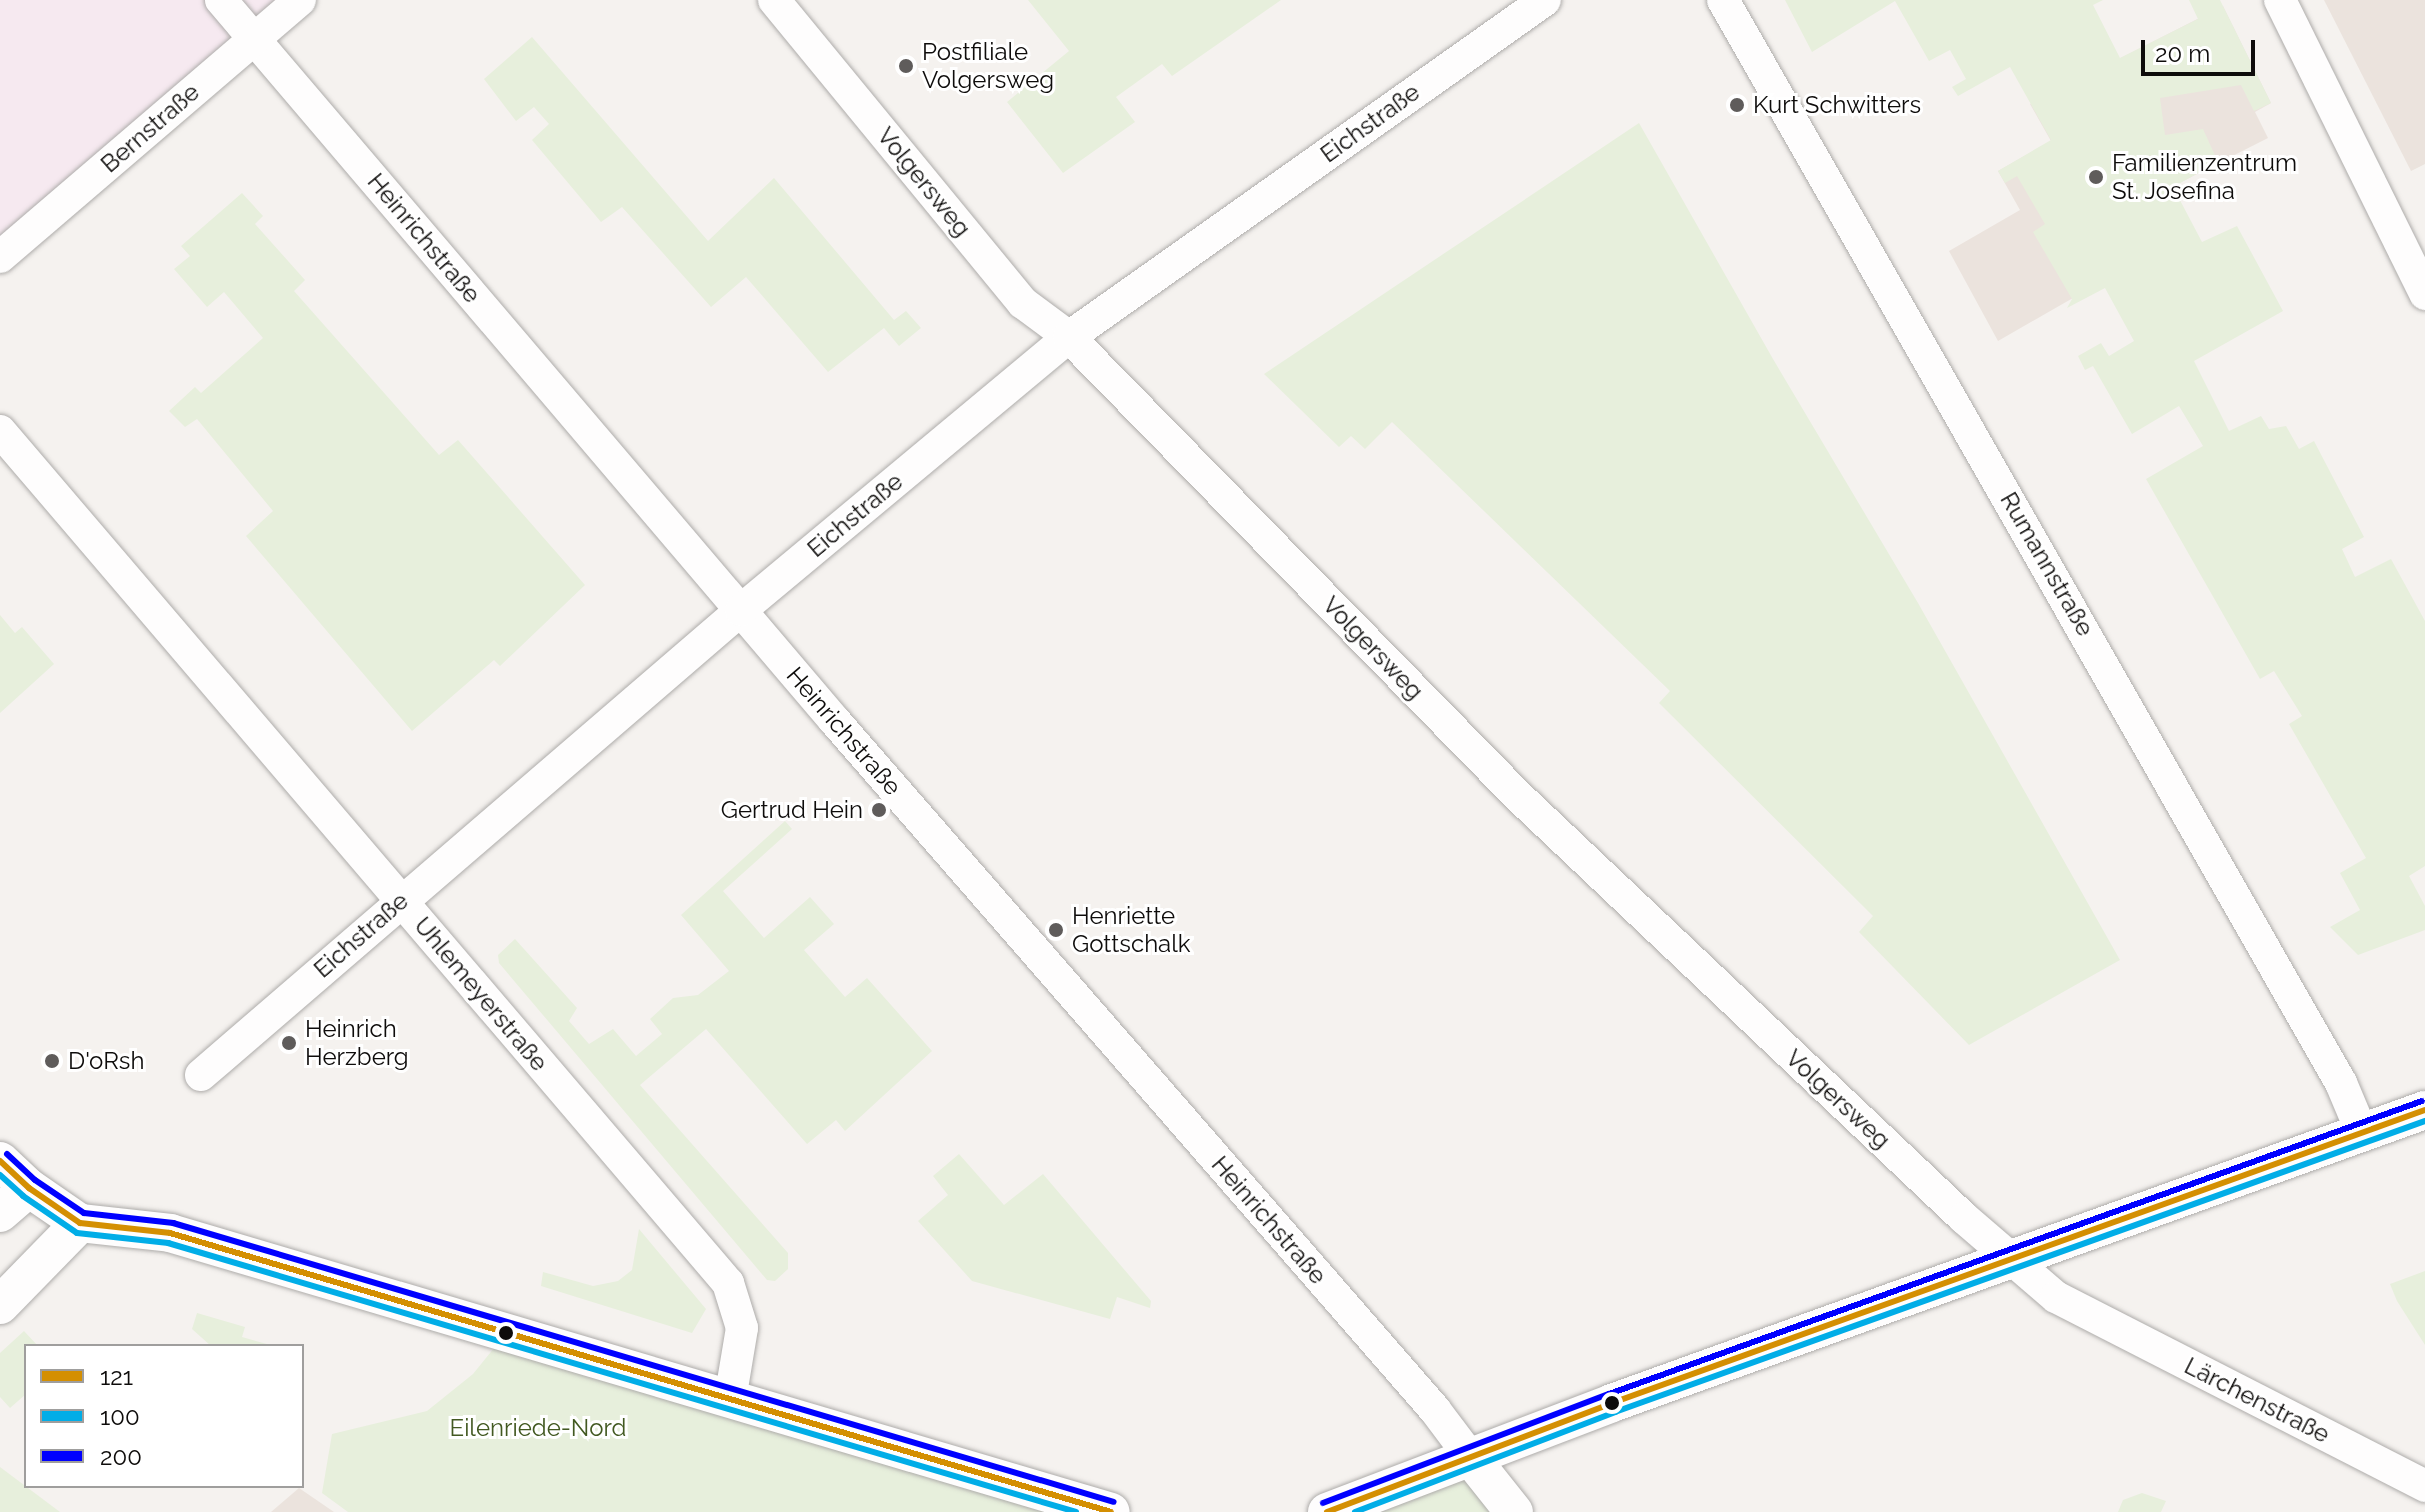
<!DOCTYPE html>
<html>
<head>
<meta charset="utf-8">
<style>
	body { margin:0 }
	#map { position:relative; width:2425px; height:1512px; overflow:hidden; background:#f5f2ef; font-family:Raleway,sans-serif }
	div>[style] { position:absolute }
	.commercial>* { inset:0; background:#f6e9f0 }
	.built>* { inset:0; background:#ebe3dd }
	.green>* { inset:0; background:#e7efdc }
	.roads { filter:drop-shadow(0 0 2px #aeacaa) drop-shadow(0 0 2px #aeacaa) }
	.minor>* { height:32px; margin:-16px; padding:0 16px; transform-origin:16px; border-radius:16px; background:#fefdfd }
	.tertiary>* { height:38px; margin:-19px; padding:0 19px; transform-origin:19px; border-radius:19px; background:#fefdfd }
	.bus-1>* { height:6px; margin:-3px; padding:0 3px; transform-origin:3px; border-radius:3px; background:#d48f02 }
	.bus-2>* { height:6px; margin:-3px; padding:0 3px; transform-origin:3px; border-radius:3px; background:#01ade7 }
	.bus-3>* { height:6px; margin:-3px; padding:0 3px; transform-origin:3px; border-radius:3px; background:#00f }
	.dots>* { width:22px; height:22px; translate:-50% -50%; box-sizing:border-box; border:4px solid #fff; border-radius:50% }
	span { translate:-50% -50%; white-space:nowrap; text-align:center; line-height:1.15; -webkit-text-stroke:6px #fff; paint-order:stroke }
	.poi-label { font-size:24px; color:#0e0c0b }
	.left { translate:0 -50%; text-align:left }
	.right { translate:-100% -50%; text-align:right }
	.street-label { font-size:24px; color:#0e0c0b }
	.park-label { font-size:24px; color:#425921 }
	.legend { position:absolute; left:24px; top:1344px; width:280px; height:144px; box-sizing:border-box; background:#fff; border:2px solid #9f9e9d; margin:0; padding:10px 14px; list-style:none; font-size:24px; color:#0e0c0b }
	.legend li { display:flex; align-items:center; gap:16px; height:40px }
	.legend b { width:40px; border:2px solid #9f9e9d }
	.scale { position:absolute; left:2141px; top:40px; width:114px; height:36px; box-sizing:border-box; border:4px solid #0e0c0b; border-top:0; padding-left:10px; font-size:24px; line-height:28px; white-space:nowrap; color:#0e0c0b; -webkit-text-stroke:6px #fff; paint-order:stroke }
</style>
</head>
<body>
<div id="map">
	<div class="commercial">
		<div style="clip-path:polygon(0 0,300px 0,0 257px)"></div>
	</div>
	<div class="built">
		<div style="clip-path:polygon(2324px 0,2425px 0,2425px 164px,2411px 171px)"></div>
		<div style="clip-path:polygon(2223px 6px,2271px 103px,2255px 112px,2268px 138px,2118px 214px,2141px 259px,1998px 341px,1949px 251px,2020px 210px,1998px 171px,2051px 141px,2030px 104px)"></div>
		<div style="clip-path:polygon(299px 1488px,334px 1512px,271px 1512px)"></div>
	</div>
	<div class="green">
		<div style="clip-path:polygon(1028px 0,1281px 0,1172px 76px,1162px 64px,1116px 97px,1135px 122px,1063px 173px,1007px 102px,1069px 51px)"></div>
		<div style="clip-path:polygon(1785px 0,2103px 0,2093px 5px,2120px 58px,2198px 19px,2189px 0,2220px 0,2271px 103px,2254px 111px,2241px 85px,2160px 98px,2165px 135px,2203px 129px,2218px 162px,2173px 187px,2202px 242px,2237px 226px,2283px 311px,2194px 361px,2229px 431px,2261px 416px,2269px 429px,2286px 426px,2299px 449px,2314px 441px,2364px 537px,2342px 549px,2355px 577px,2391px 559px,2425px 621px,2425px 866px,2409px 876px,2425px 906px,2425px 930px,2358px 955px,2330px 927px,2360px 910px,2340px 873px,2366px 858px,2289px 724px,2302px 716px,2274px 671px,2260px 679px,2146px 479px,2203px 446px,2179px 406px,2132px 434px,2093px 366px,2085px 370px,2078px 356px,2101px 343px,2109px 356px,2134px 341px,2105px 288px,2067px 308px,2072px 299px,2033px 232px,2045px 224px,2017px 176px,2005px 183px,1998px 171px,2051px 140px,2010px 67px,1958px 96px,1952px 87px,1966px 79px,1950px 50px,1929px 61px,1895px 1px,1812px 52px)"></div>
		<div style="clip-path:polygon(532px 37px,708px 241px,774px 178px,894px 320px,906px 311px,921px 328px,899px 346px,884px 328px,828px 372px,746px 277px,711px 307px,622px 207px,601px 222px,532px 140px,549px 124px,534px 107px,516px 121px,484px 79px)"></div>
		<div style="clip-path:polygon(1639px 123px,1773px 359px,1918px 603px,2120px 960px,1969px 1045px,1859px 932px,1873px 916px,1659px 703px,1670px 691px,1392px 422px,1365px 449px,1351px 436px,1339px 447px,1264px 374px)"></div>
		<div style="clip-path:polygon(242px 193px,263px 216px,255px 224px,305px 280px,294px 291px,439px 455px,458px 440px,585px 585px,500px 666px,494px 660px,412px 731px,246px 536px,273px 511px,197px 419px,185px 427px,169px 411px,195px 387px,201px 393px,263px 338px,224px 292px,207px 307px,174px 269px,190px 256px,181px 246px)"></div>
		<div style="clip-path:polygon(0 615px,15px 633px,22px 627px,54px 664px,0 713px)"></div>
		<div style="clip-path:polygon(785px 821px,792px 829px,723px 891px,764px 938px,810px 897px,834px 924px,804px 950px,845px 997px,867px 978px,932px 1051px,845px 1131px,836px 1120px,807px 1144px,706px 1029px,640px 1085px,788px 1253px,788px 1269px,775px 1281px,767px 1280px,499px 963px,498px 955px,515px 939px,577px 1008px,569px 1021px,589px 1044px,613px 1029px,636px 1056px,662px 1034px,650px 1019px,673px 998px,698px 995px,729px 971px,681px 915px)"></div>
		<div style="clip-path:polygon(959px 1154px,1004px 1205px,1043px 1174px,1151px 1301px,1150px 1308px,1117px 1297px,1110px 1319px,972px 1281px,918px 1221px,948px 1195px,933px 1176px)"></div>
		<div style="clip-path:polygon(639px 1229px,706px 1309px,692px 1333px,541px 1286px,543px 1272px,593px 1286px,618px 1281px,632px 1270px)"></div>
		<div style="clip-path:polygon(2425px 1271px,2425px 1345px,2397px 1301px,2390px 1284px)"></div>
		<div style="clip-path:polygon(197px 1313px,245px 1327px,242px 1337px,274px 1346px,211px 1346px,192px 1329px)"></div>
		<div style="clip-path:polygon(24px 1331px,38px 1346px,26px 1346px,26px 1394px,10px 1408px,0 1397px,0 1353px)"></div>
		<div style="clip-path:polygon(507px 1332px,1111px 1512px,348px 1512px,322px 1493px,332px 1434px,427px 1411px,473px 1374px)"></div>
		<div style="clip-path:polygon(1471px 1458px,1514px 1512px,1327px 1512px)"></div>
		<div style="clip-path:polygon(0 1467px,60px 1512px,0 1512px)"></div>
		<div style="clip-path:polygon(2142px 1493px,2166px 1501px,2161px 1512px,2118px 1512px,2123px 1500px)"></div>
	</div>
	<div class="roads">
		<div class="minor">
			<div style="left:221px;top:0;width:946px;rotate:49.59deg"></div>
			<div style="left:834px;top:720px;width:915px;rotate:48.94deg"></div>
			<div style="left:1435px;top:1410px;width:60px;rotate:53.1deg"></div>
			<div style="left:774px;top:0;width:392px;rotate:50.6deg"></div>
			<div style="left:1023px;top:303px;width:57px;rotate:36.5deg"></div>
			<div style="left:1069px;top:337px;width:642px;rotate:45.63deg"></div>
			<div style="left:1518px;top:796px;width:614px;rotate:43.42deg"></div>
			<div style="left:1964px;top:1218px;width:121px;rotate:40.7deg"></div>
			<div style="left:2056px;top:1297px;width:415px;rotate:27.1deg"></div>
			<div style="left:1723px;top:0;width:1247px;rotate:60.29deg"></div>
			<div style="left:2341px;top:1083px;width:54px;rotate:67.2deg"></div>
			<div style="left:2280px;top:0;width:328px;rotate:63.7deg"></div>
			<div style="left:0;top:257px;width:395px;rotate:-40.6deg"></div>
			<div style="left:0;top:431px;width:1121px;rotate:49.49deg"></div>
			<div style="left:728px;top:1283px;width:47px;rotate:72.7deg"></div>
			<div style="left:742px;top:1328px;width:73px;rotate:99.5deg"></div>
			<div style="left:201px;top:1075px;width:713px;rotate:-40.73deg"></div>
			<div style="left:741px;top:610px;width:427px;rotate:-39.8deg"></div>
			<div style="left:1069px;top:337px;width:583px;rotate:-35.3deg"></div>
		</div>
		<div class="tertiary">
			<div style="left:0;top:1161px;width:40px;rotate:43deg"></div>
			<div style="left:29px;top:1188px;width:62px;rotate:34.5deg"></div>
			<div style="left:80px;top:1223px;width:91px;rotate:6.3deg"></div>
			<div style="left:170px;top:1233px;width:981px;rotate:16.51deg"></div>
			<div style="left:0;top:1213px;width:38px;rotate:-41deg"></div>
			<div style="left:0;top:1305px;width:115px;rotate:-45.7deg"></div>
			<div style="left:1471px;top:1458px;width:69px;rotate:51.5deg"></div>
			<div style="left:1327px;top:1512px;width:305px;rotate:-20.9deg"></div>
			<div style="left:1612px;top:1403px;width:864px;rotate:-19.82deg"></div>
		</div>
	</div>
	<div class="bus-1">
		<div style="left:0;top:1161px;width:40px;rotate:43deg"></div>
		<div style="left:29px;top:1188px;width:62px;rotate:34.5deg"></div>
		<div style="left:80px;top:1223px;width:91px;rotate:6.3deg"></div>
		<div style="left:170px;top:1233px;width:981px;rotate:16.51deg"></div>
		<div style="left:1327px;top:1512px;width:305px;rotate:-20.9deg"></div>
		<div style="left:1612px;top:1403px;width:864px;rotate:-19.82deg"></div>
	</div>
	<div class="bus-2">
		<div style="left:0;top:1175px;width:31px;rotate:42deg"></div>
		<div style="left:23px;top:1196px;width:65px;rotate:34.4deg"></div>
		<div style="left:77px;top:1233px;width:92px;rotate:6.3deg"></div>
		<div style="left:168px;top:1243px;width:947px;rotate:16.5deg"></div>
		<div style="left:1355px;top:1512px;width:279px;rotate:-21deg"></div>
		<div style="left:1615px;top:1412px;width:861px;rotate:-19.76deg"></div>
	</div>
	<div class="bus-3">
		<div style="left:7px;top:1154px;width:38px;rotate:43deg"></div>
		<div style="left:35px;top:1180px;width:59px;rotate:34deg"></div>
		<div style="left:84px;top:1213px;width:90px;rotate:6.4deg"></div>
		<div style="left:173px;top:1223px;width:981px;rotate:16.51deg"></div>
		<div style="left:1323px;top:1503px;width:306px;rotate:-20.9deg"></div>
		<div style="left:1609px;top:1394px;width:864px;rotate:-19.82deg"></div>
	</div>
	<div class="dots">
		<div style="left:906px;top:66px;background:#5f5c5b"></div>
		<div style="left:1737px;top:105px;background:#5f5c5b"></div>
		<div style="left:2096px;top:177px;background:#5f5c5b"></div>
		<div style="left:879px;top:810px;background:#5f5c5b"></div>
		<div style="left:1056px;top:930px;background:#5f5c5b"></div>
		<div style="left:289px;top:1043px;background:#5f5c5b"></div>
		<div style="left:52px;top:1061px;background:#5f5c5b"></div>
		<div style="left:506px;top:1333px;background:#0e0c0b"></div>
		<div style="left:1612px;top:1403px;background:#0e0c0b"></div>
	</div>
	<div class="poi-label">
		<span class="left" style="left:922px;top:66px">Postfiliale<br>Volgersweg</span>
		<span class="left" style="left:1753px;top:105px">Kurt Schwitters</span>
		<span class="left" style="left:2112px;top:177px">Familienzentrum<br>St. Josefina</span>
		<span class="right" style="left:863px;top:810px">Gertrud Hein</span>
		<span class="left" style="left:1072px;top:930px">Henriette<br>Gottschalk</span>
		<span class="left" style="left:305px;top:1043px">Heinrich<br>Herzberg</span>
		<span class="left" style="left:68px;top:1061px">D'oRsh</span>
	</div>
	<div class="street-label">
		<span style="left:1370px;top:123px;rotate:-36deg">Eichstraße</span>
		<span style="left:150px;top:128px;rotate:-41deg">Bernstraße</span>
		<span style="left:924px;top:182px;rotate:51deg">Volgersweg</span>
		<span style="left:424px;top:238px;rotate:50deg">Heinrichstraße</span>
		<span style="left:855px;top:515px;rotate:-40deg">Eichstraße</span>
		<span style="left:2047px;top:564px;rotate:60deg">Rumannstraße</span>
		<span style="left:1373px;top:648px;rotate:46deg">Volgersweg</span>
		<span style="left:844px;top:731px;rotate:49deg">Heinrichstraße</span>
		<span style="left:361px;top:935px;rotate:-41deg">Eichstraße</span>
		<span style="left:481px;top:994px;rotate:50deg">Uhlemeyerstraße</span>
		<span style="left:1838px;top:1099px;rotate:43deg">Volgersweg</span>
		<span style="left:1269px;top:1220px;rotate:49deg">Heinrichstraße</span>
		<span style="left:2257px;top:1400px;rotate:27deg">Lärchenstraße</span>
	</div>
	<div class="park-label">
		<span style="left:538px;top:1428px">Eilenriede-Nord</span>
	</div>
	<ul class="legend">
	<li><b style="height:10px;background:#d48f02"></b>121</li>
	<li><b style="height:10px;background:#01ade7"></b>100</li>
	<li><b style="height:10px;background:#00f"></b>200</li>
	</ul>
	<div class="scale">20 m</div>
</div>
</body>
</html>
